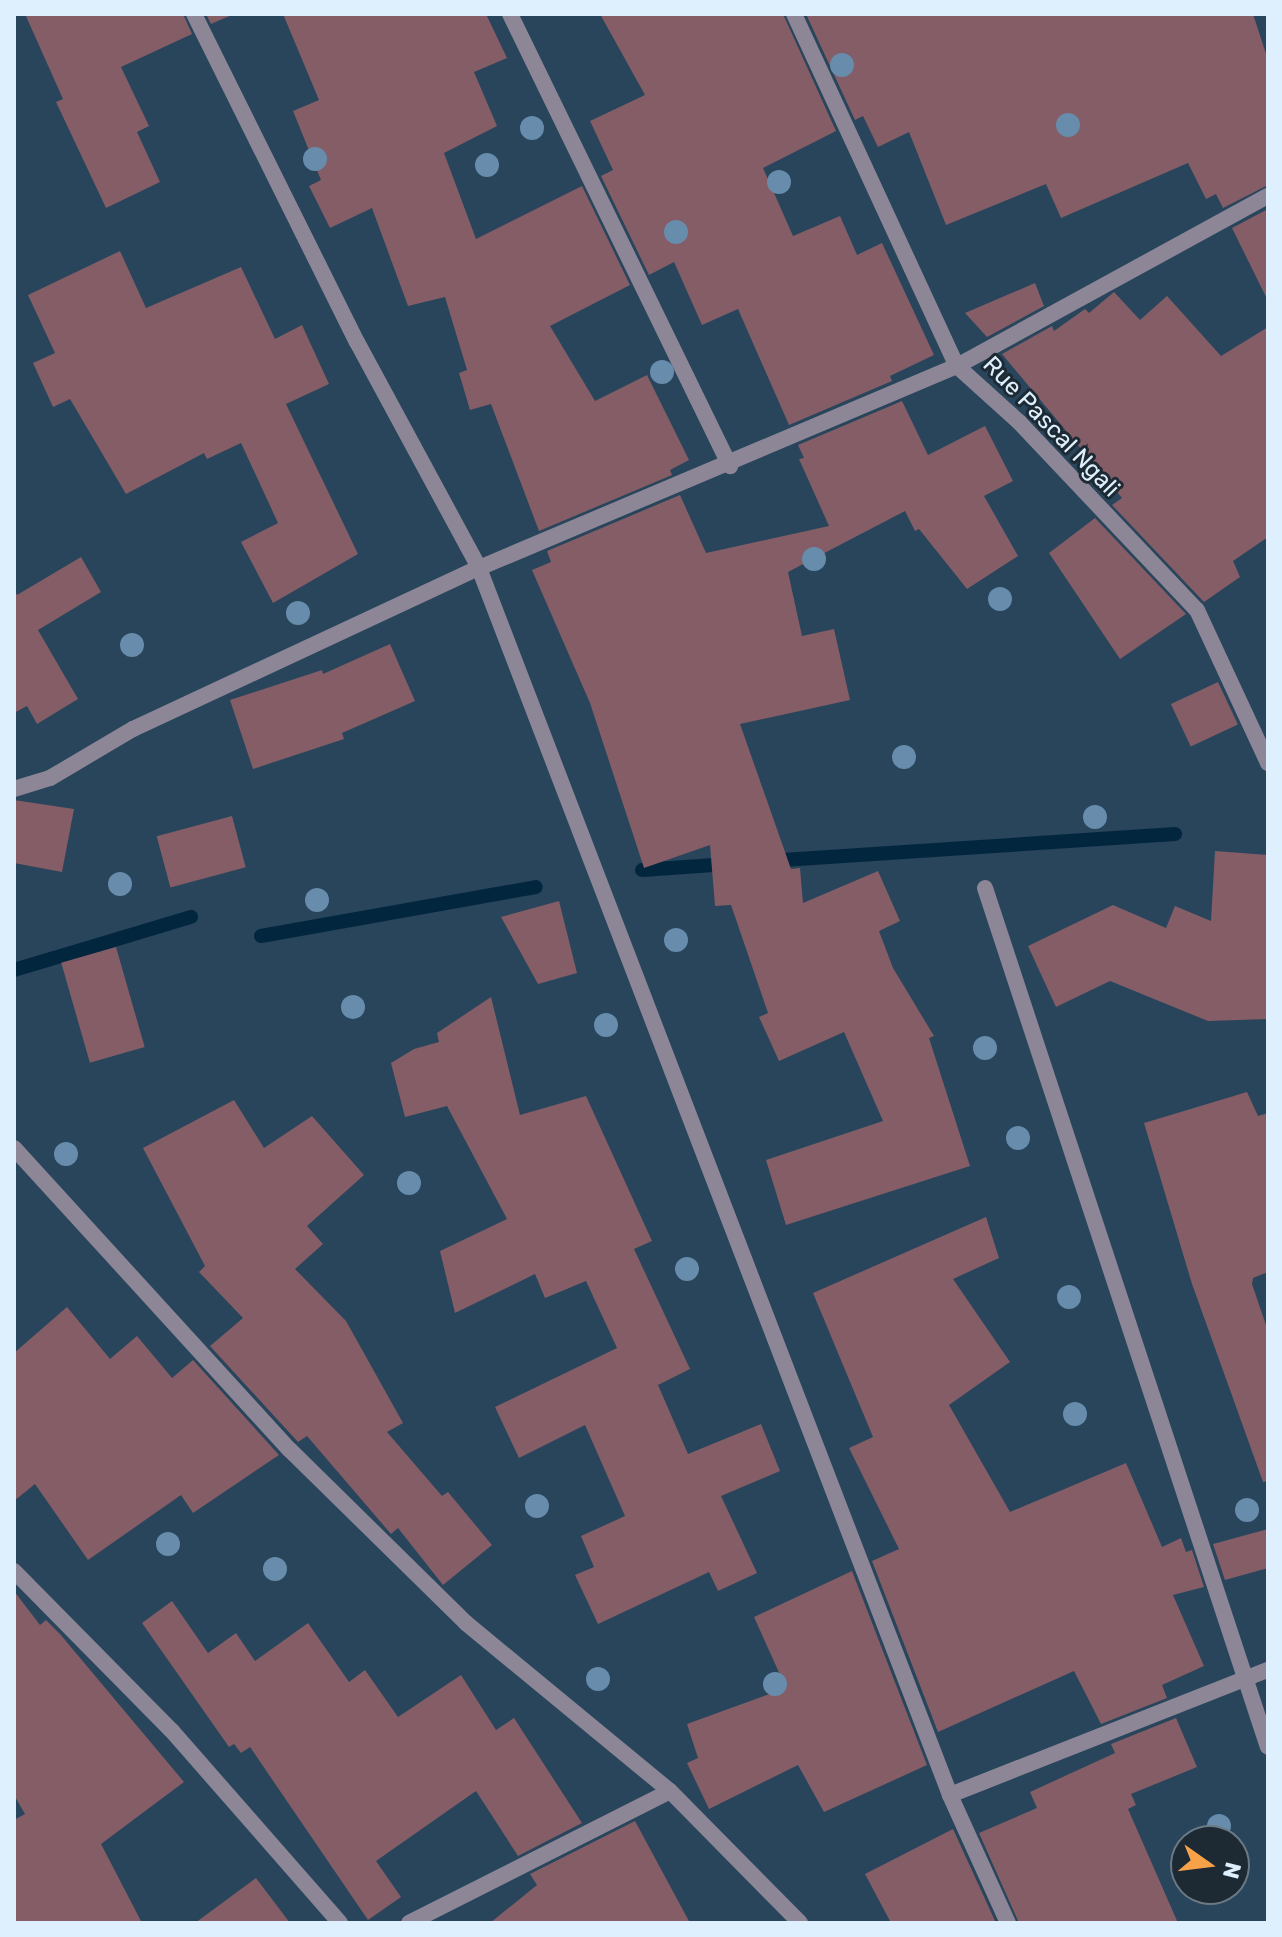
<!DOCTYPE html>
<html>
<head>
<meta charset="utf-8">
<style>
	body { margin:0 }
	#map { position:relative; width:1282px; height:1937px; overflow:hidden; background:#28455c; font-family:Rubik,sans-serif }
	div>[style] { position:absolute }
	.stream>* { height:14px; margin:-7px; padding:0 7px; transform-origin:7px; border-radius:7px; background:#03263f }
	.building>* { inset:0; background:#845d66; transform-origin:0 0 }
	.minor>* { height:16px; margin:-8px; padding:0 8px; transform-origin:8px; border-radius:8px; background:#8d8696 }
	.trees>* { width:24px; height:24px; margin:-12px; border-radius:50%; background:#678cac }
	span { translate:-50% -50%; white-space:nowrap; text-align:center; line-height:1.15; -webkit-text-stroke:6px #1d2a34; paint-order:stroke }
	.street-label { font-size:24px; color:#deeffd }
	.frame { position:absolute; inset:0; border:16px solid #deeffd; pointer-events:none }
	.north { position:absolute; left:1170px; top:1825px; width:80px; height:80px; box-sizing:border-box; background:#1d2a34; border:2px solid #6a7984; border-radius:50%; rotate:104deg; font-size:22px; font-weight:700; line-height:32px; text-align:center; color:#deeffd }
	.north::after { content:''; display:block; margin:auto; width:28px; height:36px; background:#f7a248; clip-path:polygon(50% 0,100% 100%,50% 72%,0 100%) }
</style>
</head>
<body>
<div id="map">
	<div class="stream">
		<div style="left:768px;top:861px;width:408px;rotate:-3.8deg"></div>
		<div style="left:642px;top:870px;width:86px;rotate:-4deg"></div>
		<div style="left:261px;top:936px;width:279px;rotate:-10.1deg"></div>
		<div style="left:14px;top:970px;width:185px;rotate:-16.7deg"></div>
	</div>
	<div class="building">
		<div style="clip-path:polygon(25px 14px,183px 14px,192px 34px,121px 67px,149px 126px,137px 132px,160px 182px,106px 208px,56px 102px,63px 99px)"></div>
		<div style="clip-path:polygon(206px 14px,234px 14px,211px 24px)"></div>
		<div style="clip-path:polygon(283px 14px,486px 14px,507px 58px,474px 72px,497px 126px,444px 153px,476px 239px,582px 186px,630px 285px,550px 326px,595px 401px,647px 375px,689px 460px,670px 470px,672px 475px,539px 531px,491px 404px,470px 410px,459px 373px,467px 370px,445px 297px,408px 306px,372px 208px,330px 228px,309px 186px,321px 180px,293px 111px,319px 100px)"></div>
		<div style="clip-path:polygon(600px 14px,783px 14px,836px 131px,763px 168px,793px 236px,840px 216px,857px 255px,882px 243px,934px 355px,890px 376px,892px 381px,789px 425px,738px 309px,702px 325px,674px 262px,649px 275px,601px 176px,613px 170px,590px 121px,645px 95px)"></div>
		<div style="clip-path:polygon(806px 14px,1253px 14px,1268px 60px,1268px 185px,1223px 208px,1216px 194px,1206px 199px,1188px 163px,1061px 218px,1046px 184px,946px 225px,909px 132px,878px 147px,863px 116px,855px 120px)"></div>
		<div style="clip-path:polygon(1268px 209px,1268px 301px,1232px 228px)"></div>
		<div style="clip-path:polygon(120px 251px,146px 308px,241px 267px,275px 339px,302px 325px,329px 384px,286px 404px,358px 554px,273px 603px,241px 542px,278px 523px,241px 443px,207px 459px,204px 453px,126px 494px,70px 399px,53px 407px,33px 363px,55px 353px,28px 295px)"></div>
		<div style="clip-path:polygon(1035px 283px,1044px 306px,987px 337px,965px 313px)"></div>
		<div style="clip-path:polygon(1114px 292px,1140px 320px,1167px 296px,1221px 356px,1268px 327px,1268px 537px,1233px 561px,1240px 577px,1204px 602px,1112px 505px,1122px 498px,1002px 354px,1052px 326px,1054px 331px,1085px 309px,1089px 313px)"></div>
		<div style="clip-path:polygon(902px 401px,928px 455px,985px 426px,1013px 481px,984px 496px,1018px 556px,967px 589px,919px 529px,915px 531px,905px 511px,788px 572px,802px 636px,834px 629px,850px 700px,740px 724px,791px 869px,800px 868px,803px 903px,878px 871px,900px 921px,879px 931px,893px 968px,934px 1036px,929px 1038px,970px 1166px,786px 1225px,766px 1160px,883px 1121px,844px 1032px,779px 1061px,759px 1017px,768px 1013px,731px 905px,715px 906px,710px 845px,644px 868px,590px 703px,532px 570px,551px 562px,547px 551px,680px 495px,706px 553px,829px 526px,799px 459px,804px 458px,798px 445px)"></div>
		<div style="clip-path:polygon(1095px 518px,1186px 614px,1120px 659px,1049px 553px)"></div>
		<div style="clip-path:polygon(81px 557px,101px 592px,38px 630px,78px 699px,37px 724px,27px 706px,14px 713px,14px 589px,17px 595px)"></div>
		<div style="clip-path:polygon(390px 644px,415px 701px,342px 733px,344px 739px,253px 769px,230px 700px,322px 670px,323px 674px)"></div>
		<div style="left:1218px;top:682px;width:47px;height:52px;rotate:65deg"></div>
		<div style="clip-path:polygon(14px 800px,74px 809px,62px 872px,14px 863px)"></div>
		<div style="left:232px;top:816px;width:53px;height:78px;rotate:75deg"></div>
		<div style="clip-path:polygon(1215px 851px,1268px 855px,1268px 1019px,1208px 1021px,1110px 981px,1056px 1007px,1028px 946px,1113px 905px,1166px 928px,1175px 906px,1211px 921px)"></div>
		<div style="clip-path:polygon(559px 901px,577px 973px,538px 984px,501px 917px)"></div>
		<div style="left:116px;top:947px;width:104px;height:57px;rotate:74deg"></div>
		<div style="clip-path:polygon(491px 997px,520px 1115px,586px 1096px,652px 1241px,634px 1249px,690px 1369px,658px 1385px,688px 1454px,761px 1424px,780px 1471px,721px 1496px,757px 1573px,718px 1591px,709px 1572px,598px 1624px,575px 1575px,594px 1567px,581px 1536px,625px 1516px,585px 1425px,519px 1458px,495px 1407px,617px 1348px,586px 1281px,545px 1298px,535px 1274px,455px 1313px,440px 1251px,507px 1219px,447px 1106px,405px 1117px,391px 1063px,414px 1049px,439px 1042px,437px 1033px)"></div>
		<div style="clip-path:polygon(1247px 1092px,1258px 1116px,1268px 1113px,1268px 1272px,1253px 1278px,1252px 1284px,1268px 1331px,1268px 1481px,1263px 1482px,1192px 1284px,1144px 1123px)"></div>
		<div style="clip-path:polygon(234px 1100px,264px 1148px,312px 1116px,364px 1175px,307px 1226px,323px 1244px,295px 1269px,346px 1321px,403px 1423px,387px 1432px,442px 1496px,448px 1492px,492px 1545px,443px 1585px,398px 1528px,391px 1534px,307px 1436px,298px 1442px,210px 1346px,243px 1318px,199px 1272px,205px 1266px,143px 1148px)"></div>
		<div style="clip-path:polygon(986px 1217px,999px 1258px,953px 1279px,1010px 1362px,949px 1405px,1010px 1512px,1126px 1463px,1162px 1547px,1181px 1538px,1186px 1552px,1192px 1550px,1204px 1587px,1173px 1595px,1204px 1666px,1162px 1685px,1167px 1698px,1101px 1724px,1074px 1671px,938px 1732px,872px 1561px,899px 1549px,849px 1448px,873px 1437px,813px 1293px)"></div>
		<div style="clip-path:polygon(67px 1307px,110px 1359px,137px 1336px,172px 1378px,193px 1360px,279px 1455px,193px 1513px,181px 1495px,88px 1560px,35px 1484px,14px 1501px,14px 1353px)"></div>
		<div style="clip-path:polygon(1268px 1529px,1268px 1568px,1225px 1580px,1213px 1544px)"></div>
		<div style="clip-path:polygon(852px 1571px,927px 1765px,824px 1812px,798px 1765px,709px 1809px,687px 1763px,698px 1758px,687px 1724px,786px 1688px,754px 1617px)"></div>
		<div style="clip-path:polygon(14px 1591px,40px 1625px,46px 1620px,60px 1634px,184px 1782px,101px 1844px,142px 1923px,14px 1923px,14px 1820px,25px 1814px,14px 1795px)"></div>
		<div style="clip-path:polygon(172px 1601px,208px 1653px,236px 1633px,255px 1661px,308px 1623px,349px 1682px,365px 1670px,398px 1717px,461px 1675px,496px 1730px,514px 1718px,582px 1823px,518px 1856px,476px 1791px,376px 1861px,401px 1897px,368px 1920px,250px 1747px,241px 1753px,234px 1744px,229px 1747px,142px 1623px)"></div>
		<div style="clip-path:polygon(1176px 1718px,1197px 1767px,1131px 1794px,1136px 1805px,1128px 1809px,1178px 1923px,1019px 1923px,979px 1833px,1037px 1808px,1030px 1792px,1115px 1753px,1111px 1744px)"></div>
		<div style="clip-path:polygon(635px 1821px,690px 1923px,490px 1923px,537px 1885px,530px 1874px)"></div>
		<div style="clip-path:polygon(953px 1829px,996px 1923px,891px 1923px,865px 1874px)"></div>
		<div style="clip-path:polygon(256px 1878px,290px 1923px,195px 1923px)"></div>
	</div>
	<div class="minor">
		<div style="left:194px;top:14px;width:366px;rotate:63.6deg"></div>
		<div style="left:357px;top:342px;width:257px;rotate:61.6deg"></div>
		<div style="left:479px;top:568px;width:1314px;rotate:69deg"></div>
		<div style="left:510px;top:14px;width:503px;rotate:64.05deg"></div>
		<div style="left:794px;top:14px;width:388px;rotate:65.2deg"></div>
		<div style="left:957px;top:366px;width:84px;rotate:42.1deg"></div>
		<div style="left:1019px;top:422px;width:259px;rotate:46.6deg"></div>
		<div style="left:1197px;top:610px;width:169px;rotate:65.1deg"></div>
		<div style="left:14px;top:789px;width:38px;rotate:-17deg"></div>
		<div style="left:50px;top:778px;width:96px;rotate:-30.6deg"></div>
		<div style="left:133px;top:729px;width:382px;rotate:-25deg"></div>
		<div style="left:479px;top:568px;width:519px;rotate:-22.91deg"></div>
		<div style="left:957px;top:366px;width:354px;rotate:-28.7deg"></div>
		<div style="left:985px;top:888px;width:904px;rotate:71.77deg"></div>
		<div style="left:14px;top:1148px;width:409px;rotate:47.6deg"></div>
		<div style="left:290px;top:1450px;width:247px;rotate:44.5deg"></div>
		<div style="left:466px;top:1623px;width:264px;rotate:39.5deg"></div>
		<div style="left:670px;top:1791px;width:185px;rotate:45.4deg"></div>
		<div style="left:14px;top:1571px;width:225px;rotate:45.4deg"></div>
		<div style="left:172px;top:1731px;width:255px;rotate:48.8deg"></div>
		<div style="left:409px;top:1923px;width:292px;rotate:-26.8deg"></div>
		<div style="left:1008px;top:1923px;width:141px;rotate:-114.4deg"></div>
		<div style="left:950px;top:1795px;width:342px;rotate:-21.5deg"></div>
	</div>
	<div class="trees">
		<div style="left:842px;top:65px"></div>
		<div style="left:1068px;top:125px"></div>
		<div style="left:532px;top:128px"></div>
		<div style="left:315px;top:159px"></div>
		<div style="left:487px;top:165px"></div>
		<div style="left:779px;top:182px"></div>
		<div style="left:676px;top:232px"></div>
		<div style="left:662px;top:372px"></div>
		<div style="left:814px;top:559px"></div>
		<div style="left:1000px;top:599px"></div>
		<div style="left:298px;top:613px"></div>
		<div style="left:132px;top:645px"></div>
		<div style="left:904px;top:757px"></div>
		<div style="left:1095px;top:817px"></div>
		<div style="left:120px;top:884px"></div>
		<div style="left:317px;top:900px"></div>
		<div style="left:676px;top:940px"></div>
		<div style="left:353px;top:1007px"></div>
		<div style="left:606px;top:1025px"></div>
		<div style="left:985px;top:1048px"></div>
		<div style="left:1018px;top:1138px"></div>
		<div style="left:66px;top:1154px"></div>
		<div style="left:409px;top:1183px"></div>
		<div style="left:687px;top:1269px"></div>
		<div style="left:1069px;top:1297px"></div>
		<div style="left:1075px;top:1414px"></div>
		<div style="left:537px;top:1506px"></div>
		<div style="left:1247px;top:1510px"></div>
		<div style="left:168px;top:1544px"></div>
		<div style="left:275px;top:1569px"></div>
		<div style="left:598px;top:1679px"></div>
		<div style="left:775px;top:1684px"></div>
		<div style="left:1219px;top:1826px"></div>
	</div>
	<div class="street-label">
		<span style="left:1051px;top:427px;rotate:46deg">Rue Pascal Ngali</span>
	</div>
	<div class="frame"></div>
	<div class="north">N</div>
</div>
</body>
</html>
